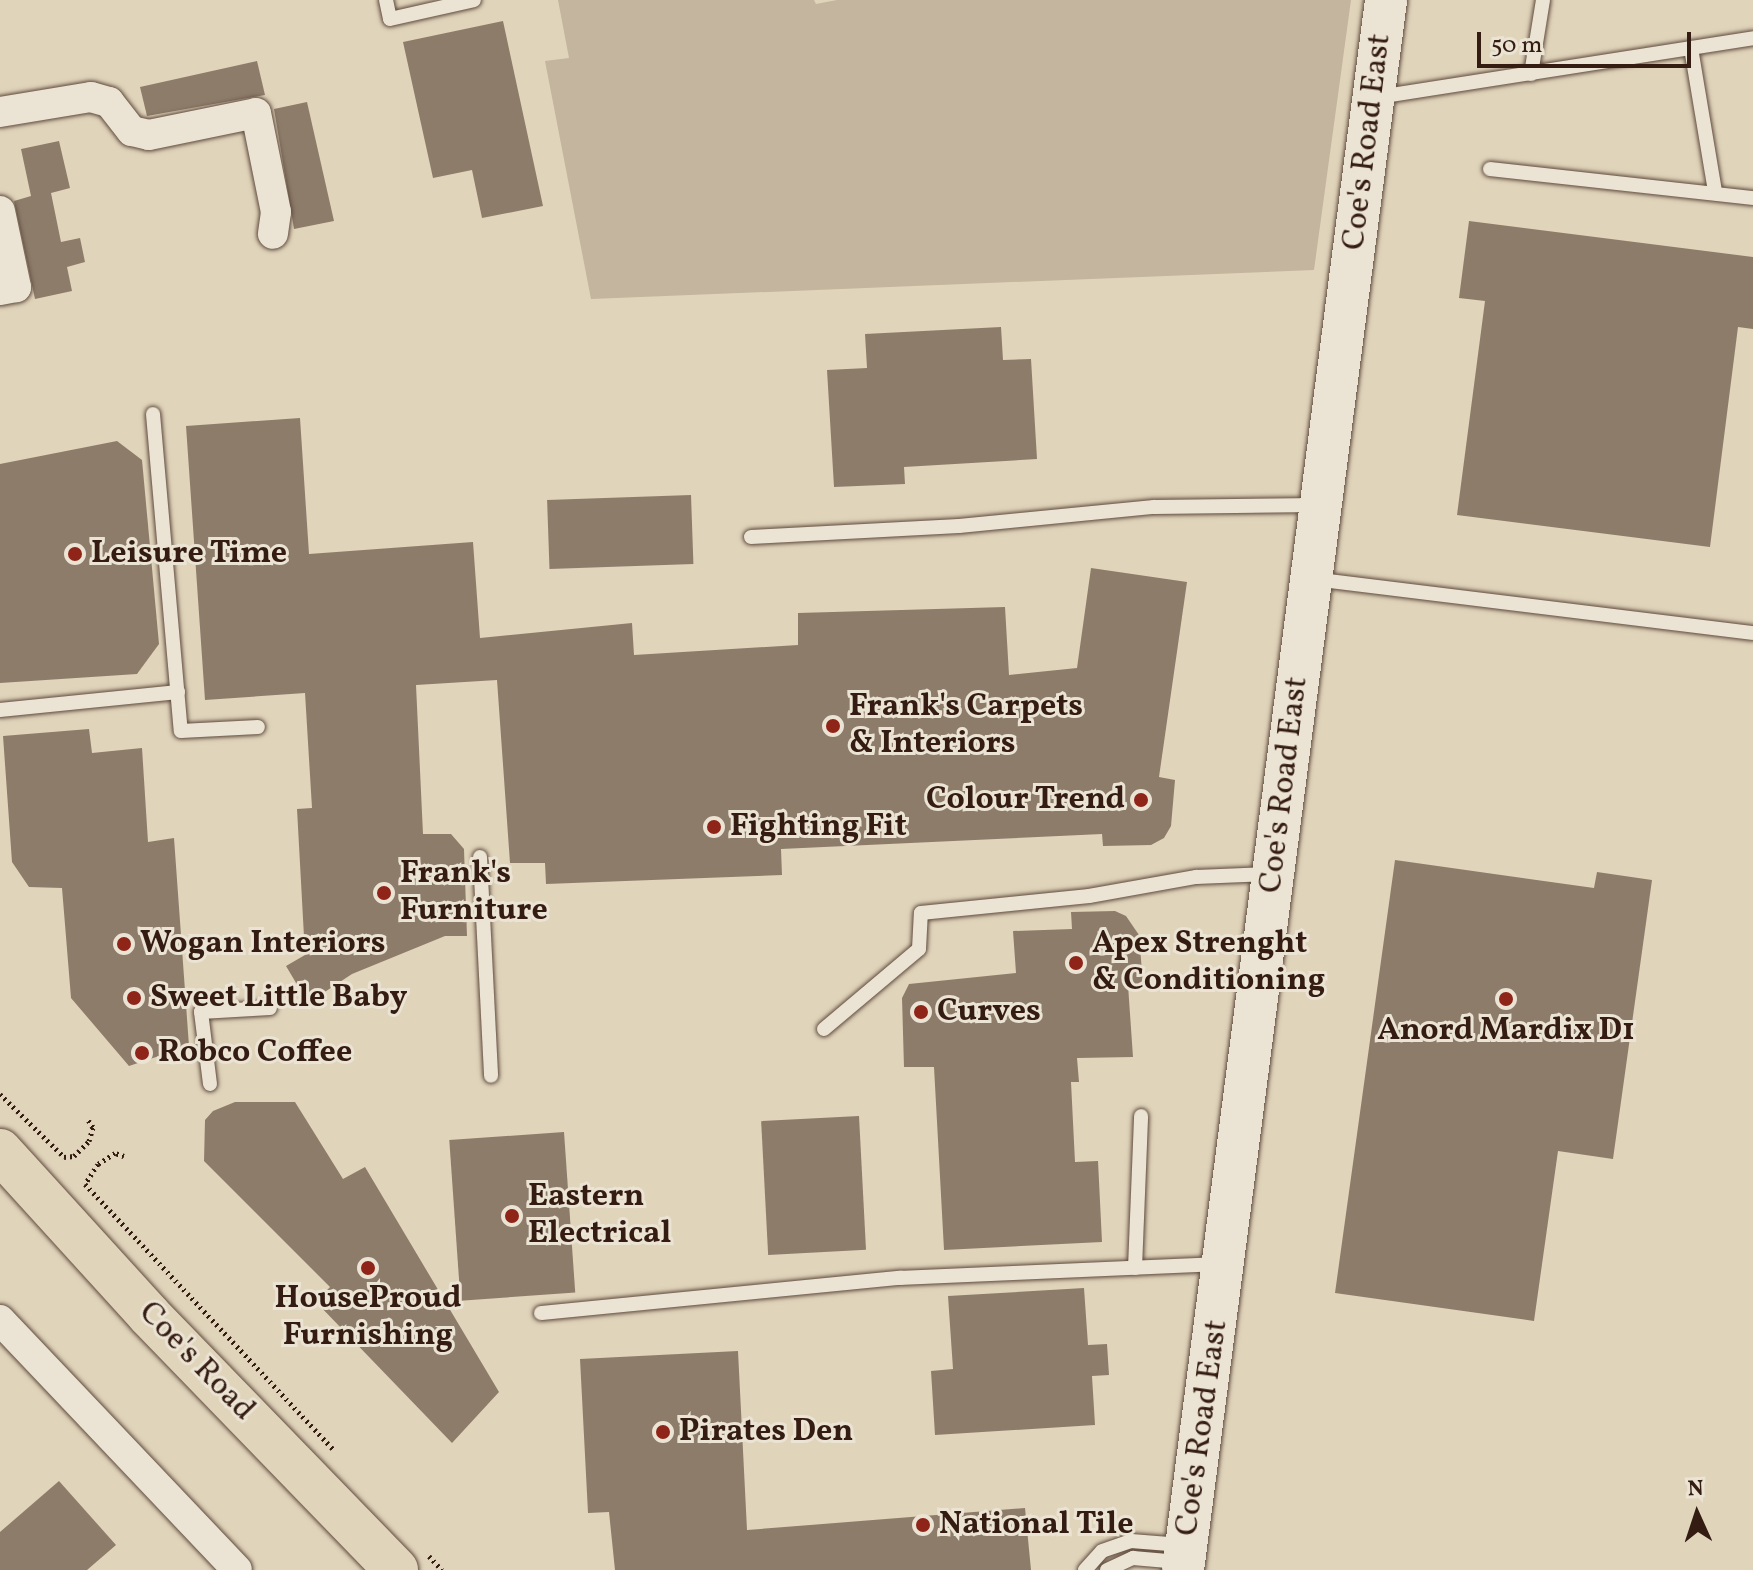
<!DOCTYPE html>
<html>
<head>
<meta charset="utf-8">
<style>
	body { margin:0 }
	#map { position:relative; width:1753px; height:1570px; overflow:hidden; background:#e0d4bb; font-family:Vollkorn,serif }
	div>[style] { position:absolute }
	.green>* { inset:0; background:#c3b59e }
	.building>* { inset:0; background:#8d7c6a; transform-origin:0 0 }
	.path>* { height:5px; margin-top:-2.5px; transform-origin:0; background:repeating-linear-gradient(90deg,#341c12 0 2px,transparent 0 6px) }
	.roads { filter:drop-shadow(0 0 2px #5f4a3c) drop-shadow(0 0 2px #5f4a3c) }
	.lane>* { height:14px; margin:-7px; padding:0 7px; transform-origin:7px; border-radius:7px; background:#ebe3d3 }
	.street>* { height:30px; margin:-15px; padding:0 15px; transform-origin:15px; border-radius:15px; background:#ebe3d3 }
	.secondary>* { height:42px; margin:-21px; padding:0 21px; transform-origin:21px; border-radius:21px; background:#ebe3d3 }
	.primary>* { height:44px; margin:-22px; padding:0 22px; transform-origin:22px; border-radius:22px; background:#e0d4bb }
	.dots>* { width:22px; height:22px; translate:-50% -50%; box-sizing:border-box; border:4px solid #ebe3d3; border-radius:50% }
	span { translate:-50% -50%; white-space:nowrap; text-align:center; line-height:1.15; -webkit-text-stroke:6px #ebe3d3; paint-order:stroke }
	.street-label { font-size:32px; color:#341c12 }
	.poi-label { font-size:32px; color:#341c12; font-weight:700 }
	.left { translate:0 -50%; text-align:left }
	.right { translate:-100% -50%; text-align:right }
	.north { position:absolute; left:1657px; top:1474px; width:80px; height:80px; -webkit-text-stroke:6px #ebe3d3; paint-order:stroke; rotate:357deg; font-size:22px; font-weight:700; line-height:32px; text-align:center; color:#341c12 }
	.north::after { content:''; display:block; margin:auto; width:28px; height:36px; background:#341c12; clip-path:polygon(50% 0,100% 100%,50% 72%,0 100%) }
	.scale { position:absolute; left:1477px; top:32px; width:214px; height:36px; box-sizing:border-box; border:4px solid #341c12; border-top:0; padding-left:10px; font-size:24px; line-height:28px; white-space:nowrap; color:#341c12; -webkit-text-stroke:6px #ebe3d3; paint-order:stroke }
</style>
</head>
<body>
<div id="map">
	<div class="green">
		<div style="clip-path:polygon(558px 0,814px 0,816px 4px,837px 0,1351px 0,1314px 270px,591px 299px,545px 61px,569px 58px)"></div>
	</div>
	<div class="building">
		<div style="clip-path:polygon(503px 21px,543px 206px,482px 218px,472px 170px,433px 178px,403px 42px)"></div>
		<div style="clip-path:polygon(257px 61px,265px 95px,147px 116px,140px 87px)"></div>
		<div style="clip-path:polygon(307px 102px,334px 221px,294px 229px,274px 109px)"></div>
		<div style="clip-path:polygon(59px 141px,70px 188px,51px 193px,61px 242px,80px 238px,85px 262px,67px 267px,72px 291px,35px 299px,14px 201px,31px 196px,21px 149px)"></div>
		<div style="clip-path:polygon(1469px 221px,1753px 257px,1753px 329px,1738px 327px,1710px 547px,1457px 515px,1485px 301px,1459px 298px)"></div>
		<div style="clip-path:polygon(1001px 327px,1003px 360px,1031px 359px,1037px 459px,904px 467px,905px 484px,834px 487px,827px 370px,867px 368px,865px 334px)"></div>
		<div style="clip-path:polygon(300px 418px,309px 554px,473px 542px,480px 638px,632px 623px,634px 655px,798px 645px,798px 613px,1005px 607px,1009px 675px,1077px 668px,1091px 568px,1187px 582px,1159px 777px,1175px 780px,1171px 826px,1164px 838px,1151px 845px,1103px 846px,1102px 834px,781px 849px,782px 875px,546px 884px,545px 863px,510px 863px,497px 680px,416px 685px,423px 834px,451px 834px,464px 849px,467px 936px,445px 936px,352px 974px,308px 1003px,286px 966px,305px 955px,297px 809px,312px 808px,305px 693px,205px 700px,186px 426px)"></div>
		<div style="clip-path:polygon(117px 441px,142px 460px,159px 644px,137px 674px,0 683px,0 464px)"></div>
		<div style="left:691px;top:495px;width:69px;height:144px;rotate:88deg"></div>
		<div style="clip-path:polygon(89px 729px,92px 753px,142px 748px,148px 842px,174px 838px,189px 1046px,129px 1066px,71px 998px,62px 888px,29px 887px,12px 862px,3px 736px)"></div>
		<div style="clip-path:polygon(1395px 860px,1594px 888px,1597px 872px,1652px 880px,1613px 1159px,1558px 1151px,1534px 1321px,1335px 1293px)"></div>
		<div style="clip-path:polygon(1115px 911px,1126px 916px,1139px 935px,1143px 984px,1128px 985px,1133px 1057px,1077px 1058px,1079px 1082px,1071px 1082px,1075px 1162px,1098px 1161px,1102px 1242px,944px 1250px,934px 1067px,904px 1067px,902px 998px,909px 984px,1016px 973px,1013px 931px,1072px 929px,1071px 912px)"></div>
		<div style="clip-path:polygon(235px 1102px,295px 1102px,343px 1179px,365px 1167px,499px 1392px,452px 1443px,316px 1302px,330px 1287px,204px 1161px,205px 1120px,213px 1111px)"></div>
		<div style="left:859px;top:1116px;width:134px;height:98px;rotate:87deg"></div>
		<div style="left:564px;top:1132px;width:161px;height:115px;rotate:86deg"></div>
		<div style="clip-path:polygon(1084px 1288px,1088px 1345px,1107px 1344px,1109px 1375px,1092px 1376px,1095px 1425px,935px 1435px,931px 1371px,953px 1369px,948px 1296px)"></div>
		<div style="clip-path:polygon(738px 1351px,747px 1530px,1025px 1508px,1031px 1570px,615px 1570px,609px 1512px,588px 1513px,580px 1359px)"></div>
		<div style="clip-path:polygon(59px 1481px,116px 1545px,87px 1570px,0 1570px,0 1532px)"></div>
	</div>
	<div class="path">
		<div style="left:0;top:1094px;width:90px;rotate:44.5deg"></div>
		<div style="left:64px;top:1157px;width:10px;rotate:-6deg"></div>
		<div style="left:74px;top:1156px;width:21px;rotate:-45deg"></div>
		<div style="left:89px;top:1141px;width:15px;rotate:-74deg"></div>
		<div style="left:93px;top:1127px;width:11px;rotate:-124deg"></div>
		<div style="left:124px;top:1156px;width:9px;rotate:-162deg"></div>
		<div style="left:115px;top:1153px;width:20px;rotate:147deg"></div>
		<div style="left:98px;top:1164px;width:24px;rotate:123deg"></div>
		<div style="left:85px;top:1184px;width:364px;rotate:46.9deg"></div>
		<div style="left:429px;top:1556px;width:19px;rotate:47deg"></div>
	</div>
	<div class="roads">
		<div class="lane">
			<div style="left:386px;top:0;width:19px;rotate:78deg"></div>
			<div style="left:390px;top:19px;width:86px;rotate:-12.7deg"></div>
			<div style="left:1691px;top:48px;width:146px;rotate:80.5deg"></div>
			<div style="left:1531px;top:74px;width:75px;rotate:-80.8deg"></div>
			<div style="left:1378px;top:97px;width:380px;rotate:-8.9deg"></div>
			<div style="left:1490px;top:169px;width:265px;rotate:6.3deg"></div>
			<div style="left:153px;top:414px;width:318px;rotate:85deg"></div>
			<div style="left:181px;top:731px;width:77px;rotate:-3deg"></div>
			<div style="left:751px;top:537px;width:208px;rotate:-3deg"></div>
			<div style="left:959px;top:526px;width:196px;rotate:-5.6deg"></div>
			<div style="left:1154px;top:507px;width:163px;rotate:-0.7deg"></div>
			<div style="left:1313px;top:579px;width:443px;rotate:7deg"></div>
			<div style="left:0;top:710px;width:179px;rotate:-5.8deg"></div>
			<div style="left:480px;top:857px;width:219px;rotate:87.1deg"></div>
			<div style="left:824px;top:1029px;width:124px;rotate:-40.1deg"></div>
			<div style="left:919px;top:949px;width:36px;rotate:-87deg"></div>
			<div style="left:921px;top:913px;width:169px;rotate:-5.8deg"></div>
			<div style="left:1089px;top:896px;width:109px;rotate:-10.1deg"></div>
			<div style="left:1196px;top:877px;width:73px;rotate:-2.4deg"></div>
			<div style="left:210px;top:1084px;width:73px;rotate:-97.1deg"></div>
			<div style="left:201px;top:1012px;width:69px;rotate:-3.3deg"></div>
			<div style="left:1135px;top:1268px;width:152px;rotate:-87.7deg"></div>
			<div style="left:541px;top:1313px;width:361px;rotate:-5.6deg"></div>
			<div style="left:900px;top:1278px;width:319px;rotate:-2.5deg"></div>
			<div style="left:1085px;top:1570px;width:25px;rotate:-48deg"></div>
			<div style="left:1102px;top:1551px;width:31px;rotate:-19deg"></div>
			<div style="left:1131px;top:1541px;width:51px;rotate:4.5deg"></div>
			<div style="left:1107px;top:1570px;width:29px;rotate:-25deg"></div>
			<div style="left:1133px;top:1558px;width:46px;rotate:5deg"></div>
		</div>
		<div class="street">
			<div style="left:0;top:112px;width:92px;rotate:-9.4deg"></div>
			<div style="left:91px;top:97px;width:19px;rotate:16deg"></div>
			<div style="left:109px;top:102px;width:37px;rotate:52deg"></div>
			<div style="left:132px;top:131px;width:17px;rotate:13deg"></div>
			<div style="left:149px;top:135px;width:109px;rotate:-11.6deg"></div>
			<div style="left:256px;top:113px;width:101px;rotate:78.6deg"></div>
			<div style="left:276px;top:212px;width:22px;rotate:98deg"></div>
			<div style="left:0;top:211px;width:78px;rotate:78.1deg"></div>
			<div style="left:16px;top:287px;width:16px;rotate:169deg"></div>
			<div style="left:0;top:1320px;width:344px;rotate:46.5deg"></div>
		</div>
		<div class="secondary">
			<div style="left:1183px;top:1570px;width:1583px;rotate:-82.63deg"></div>
		</div>
		<div class="primary">
			<div style="left:0;top:1151px;width:222px;rotate:47.7deg"></div>
			<div style="left:149px;top:1315px;width:355px;rotate:45.9deg"></div>
		</div>
	</div>
	<div class="dots">
		<div style="left:75px;top:554px;background:#8f2418"></div>
		<div style="left:833px;top:726px;background:#8f2418"></div>
		<div style="left:1141px;top:800px;background:#8f2418"></div>
		<div style="left:714px;top:827px;background:#8f2418"></div>
		<div style="left:384px;top:893px;background:#8f2418"></div>
		<div style="left:124px;top:944px;background:#8f2418"></div>
		<div style="left:1076px;top:963px;background:#8f2418"></div>
		<div style="left:134px;top:998px;background:#8f2418"></div>
		<div style="left:1506px;top:999px;background:#8f2418"></div>
		<div style="left:921px;top:1012px;background:#8f2418"></div>
		<div style="left:142px;top:1053px;background:#8f2418"></div>
		<div style="left:512px;top:1216px;background:#8f2418"></div>
		<div style="left:368px;top:1268px;background:#8f2418"></div>
		<div style="left:663px;top:1432px;background:#8f2418"></div>
		<div style="left:923px;top:1525px;background:#8f2418"></div>
	</div>
	<div class="street-label">
		<span style="left:1368px;top:142px;rotate:-83deg">Coe's Road East</span>
		<span style="left:1285px;top:785px;rotate:-83deg">Coe's Road East</span>
		<span style="left:196px;top:1362px;rotate:46deg">Coe's Road</span>
		<span style="left:1203px;top:1428px;rotate:-82deg">Coe's Road East</span>
	</div>
	<div class="poi-label">
		<span class="left" style="left:91px;top:554px">Leisure Time</span>
		<span class="left" style="left:849px;top:726px">Frank's Carpets<br>&amp; Interiors</span>
		<span class="right" style="left:1125px;top:800px">Colour Trend</span>
		<span class="left" style="left:730px;top:827px">Fighting Fit</span>
		<span class="left" style="left:400px;top:893px">Frank's<br>Furniture</span>
		<span class="left" style="left:140px;top:944px">Wogan Interiors</span>
		<span class="left" style="left:1092px;top:963px">Apex Strenght<br>&amp; Conditioning</span>
		<span class="left" style="left:150px;top:998px">Sweet Little Baby</span>
		<span class="left" style="left:937px;top:1012px">Curves</span>
		<span style="left:1506px;top:1031px">Anord Mardix D1</span>
		<span class="left" style="left:158px;top:1053px">Robco Coffee</span>
		<span class="left" style="left:528px;top:1216px">Eastern<br>Electrical</span>
		<span style="left:368px;top:1318px">HouseProud<br>Furnishing</span>
		<span class="left" style="left:679px;top:1432px">Pirates Den</span>
		<span class="left" style="left:939px;top:1525px">National Tile</span>
	</div>
	<div class="north">N</div>
	<div class="scale">50 m</div>
</div>
</body>
</html>
